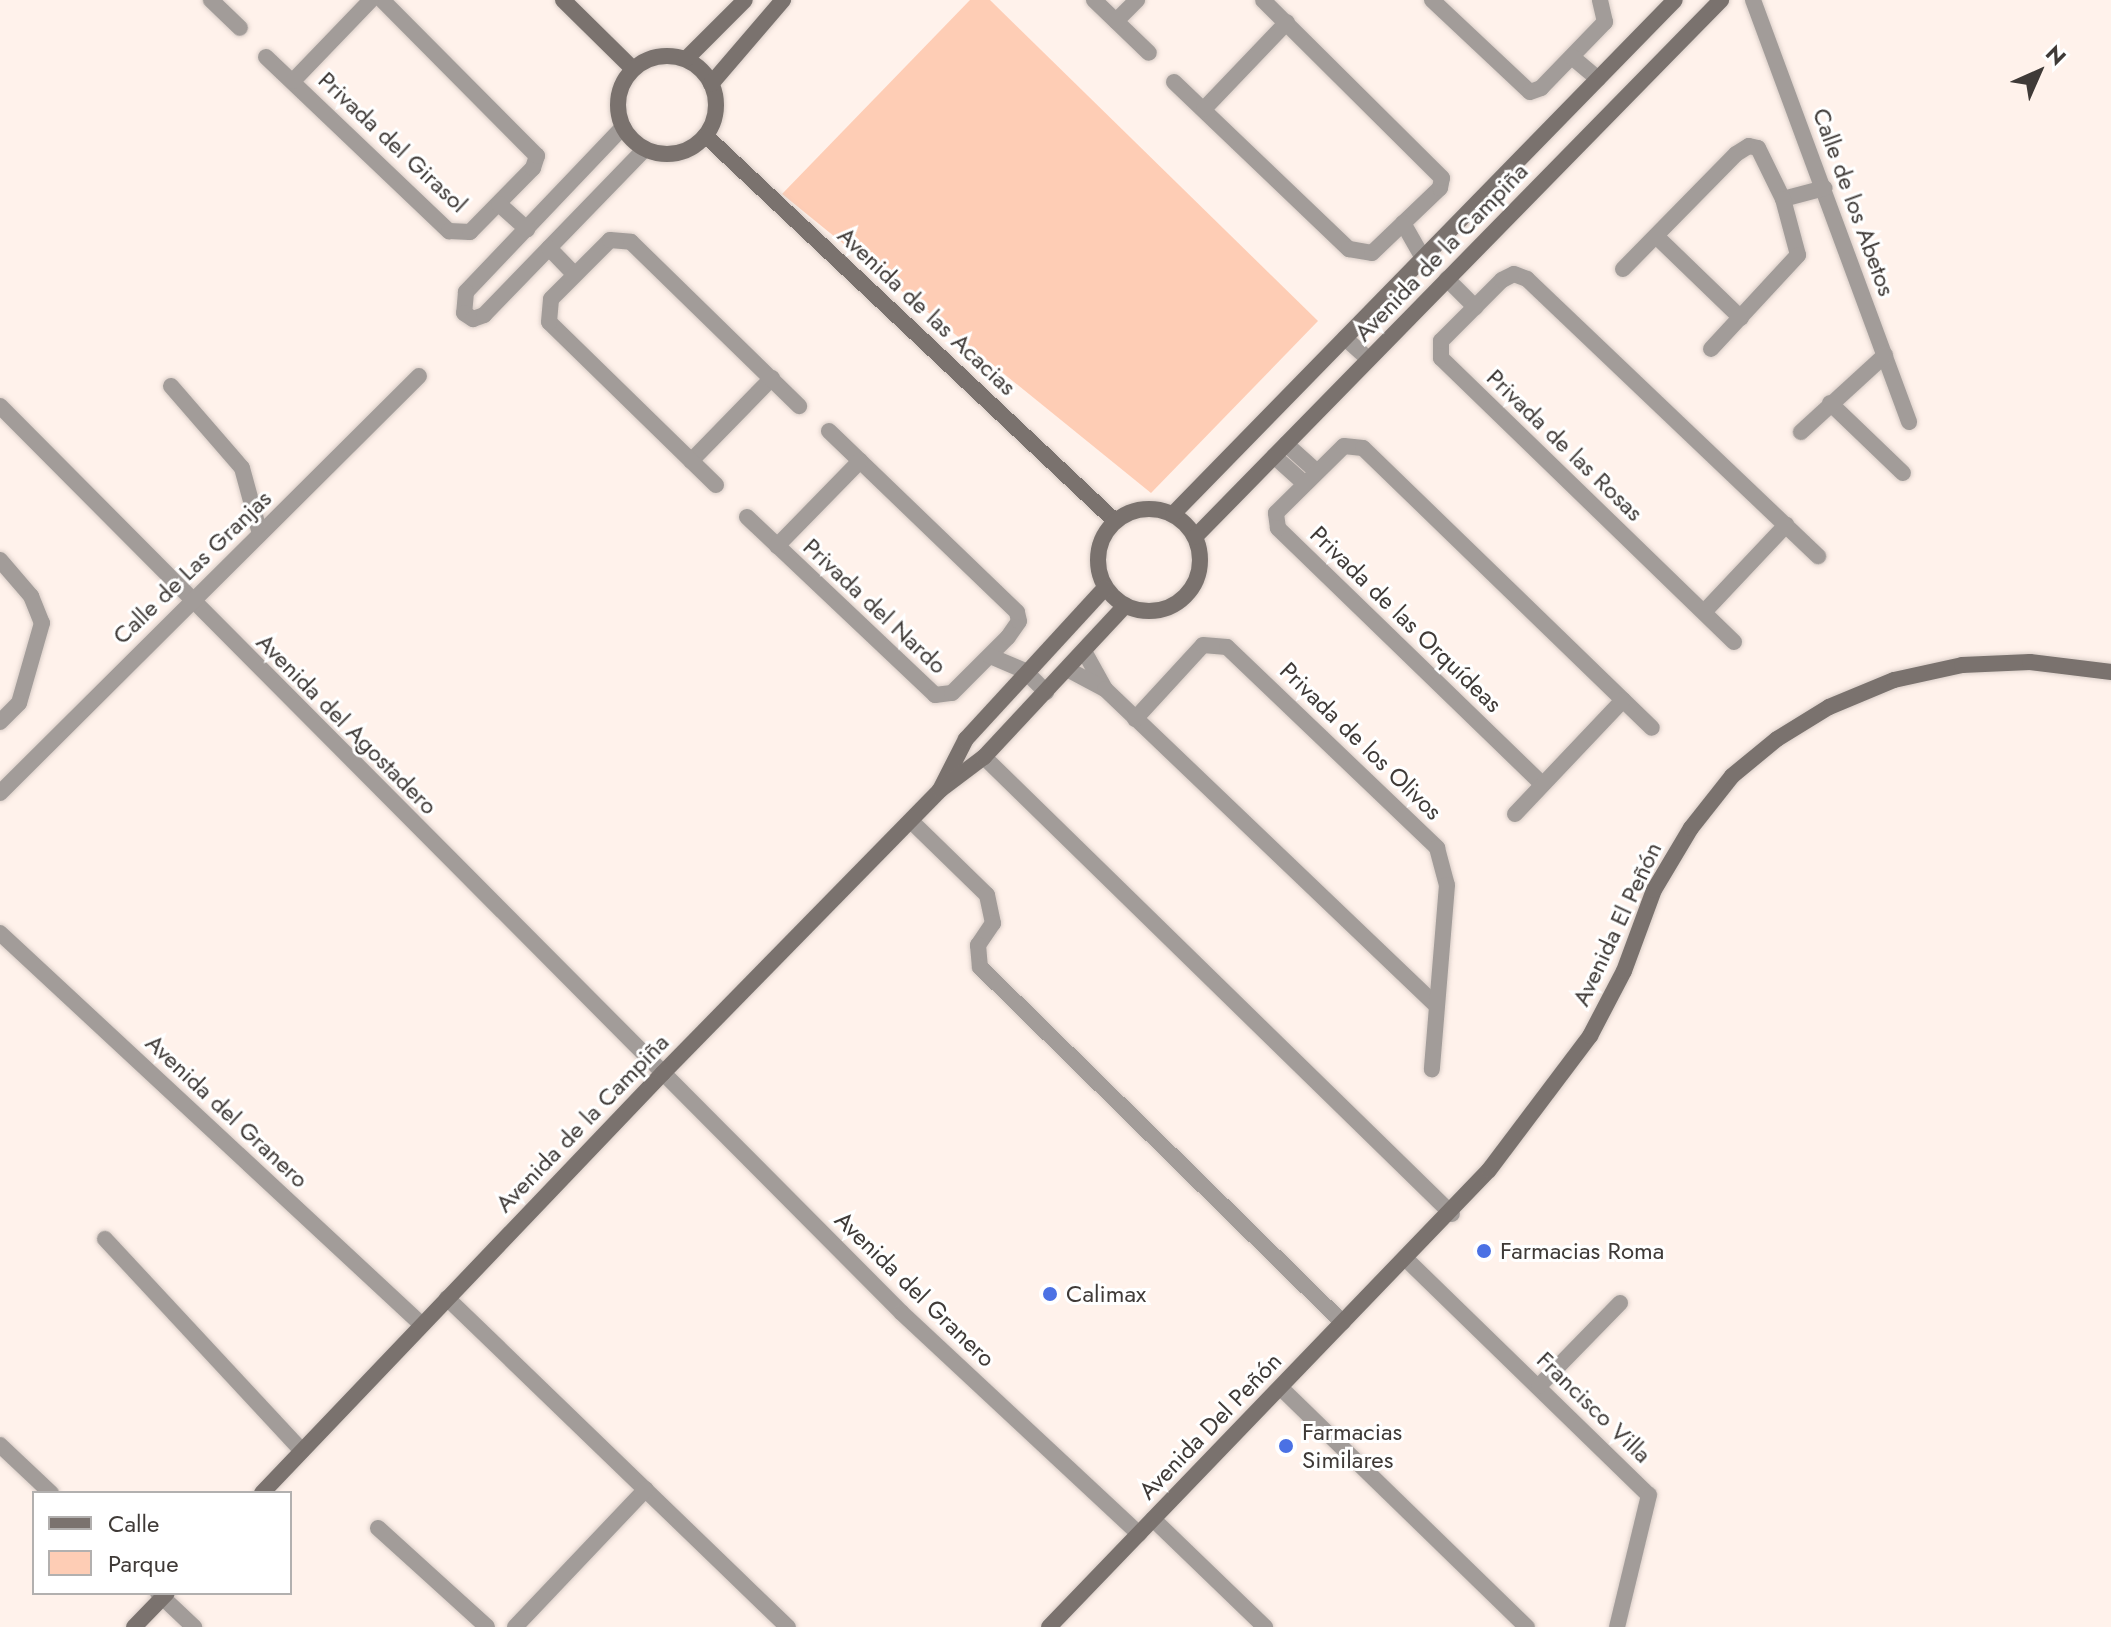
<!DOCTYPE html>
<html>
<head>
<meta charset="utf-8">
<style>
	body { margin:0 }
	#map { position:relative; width:2111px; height:1627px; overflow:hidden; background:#fff2eb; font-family:Jost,sans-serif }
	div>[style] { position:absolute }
	.green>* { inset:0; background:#fecdb5 }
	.roads { filter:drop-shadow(0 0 2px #d9cdc7) drop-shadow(0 0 2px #d9cdc7) }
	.street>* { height:16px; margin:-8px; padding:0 8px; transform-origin:8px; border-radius:8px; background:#a29c99 }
	.secondary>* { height:16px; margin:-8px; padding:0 8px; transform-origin:8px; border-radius:8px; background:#7a726e }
	.secondary>.ring { margin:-8px; padding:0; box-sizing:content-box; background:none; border:16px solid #7a726e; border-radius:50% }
	.dots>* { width:22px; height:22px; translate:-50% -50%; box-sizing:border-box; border:4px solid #fff; border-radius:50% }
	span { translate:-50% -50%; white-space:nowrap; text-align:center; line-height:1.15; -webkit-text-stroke:6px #fff; paint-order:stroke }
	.street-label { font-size:24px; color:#3f3a37 }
	.poi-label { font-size:24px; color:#3f3a37 }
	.left { translate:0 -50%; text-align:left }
	.legend { position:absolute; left:32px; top:1491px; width:260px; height:104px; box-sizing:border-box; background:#fff; border:2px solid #b2b0af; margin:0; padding:10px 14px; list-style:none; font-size:24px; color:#3f3a37 }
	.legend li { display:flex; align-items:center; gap:16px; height:40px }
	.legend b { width:40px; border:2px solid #b2b0af }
	.north { position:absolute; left:1999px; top:32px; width:80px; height:80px; -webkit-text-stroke:6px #fff; paint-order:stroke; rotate:45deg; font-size:22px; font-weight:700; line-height:32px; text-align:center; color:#3f3a37 }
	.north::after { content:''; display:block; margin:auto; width:28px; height:36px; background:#3f3a37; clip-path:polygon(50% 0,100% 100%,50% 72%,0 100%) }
</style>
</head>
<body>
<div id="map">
	<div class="green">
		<div style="clip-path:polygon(970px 0,990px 0,1318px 321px,1151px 493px,782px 194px)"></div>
	</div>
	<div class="roads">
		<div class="street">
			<div style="left:211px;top:0;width:40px;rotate:44deg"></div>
			<div style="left:1094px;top:0;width:76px;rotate:43.9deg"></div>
			<div style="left:1432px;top:0;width:134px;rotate:43.2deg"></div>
			<div style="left:1530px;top:92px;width:12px;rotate:-20deg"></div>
			<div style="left:1541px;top:88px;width:92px;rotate:-45.9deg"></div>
			<div style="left:1605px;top:22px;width:23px;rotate:-103deg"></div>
			<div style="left:1753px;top:0;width:450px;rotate:69.7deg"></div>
			<div style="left:1116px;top:21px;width:30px;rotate:-45deg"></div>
			<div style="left:266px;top:57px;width:253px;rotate:43.6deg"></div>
			<div style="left:449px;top:231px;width:21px;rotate:3deg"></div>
			<div style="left:470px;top:232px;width:90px;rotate:-45.5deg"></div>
			<div style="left:533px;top:168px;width:13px;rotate:-72deg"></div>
			<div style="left:537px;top:156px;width:220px;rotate:-134.8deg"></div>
			<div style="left:1572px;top:57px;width:34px;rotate:40deg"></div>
			<div style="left:293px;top:81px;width:112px;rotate:-46.1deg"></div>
			<div style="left:1174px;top:82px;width:242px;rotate:43.7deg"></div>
			<div style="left:1349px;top:249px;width:23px;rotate:10deg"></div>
			<div style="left:1372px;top:253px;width:94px;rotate:-43.7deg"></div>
			<div style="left:1440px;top:188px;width:10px;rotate:-79deg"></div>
			<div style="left:1442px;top:178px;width:252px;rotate:-135.2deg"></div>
			<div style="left:1204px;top:109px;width:120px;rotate:-46.3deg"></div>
			<div style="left:623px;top:127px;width:228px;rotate:133.6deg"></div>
			<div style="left:466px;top:292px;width:21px;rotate:95deg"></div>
			<div style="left:464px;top:313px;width:11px;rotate:34deg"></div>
			<div style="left:473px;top:319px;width:12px;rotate:-20deg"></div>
			<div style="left:484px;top:315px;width:231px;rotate:-45.9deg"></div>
			<div style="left:1783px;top:199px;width:43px;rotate:-14.7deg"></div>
			<div style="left:499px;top:204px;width:38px;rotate:42deg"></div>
			<div style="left:1403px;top:223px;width:40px;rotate:60.3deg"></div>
			<div style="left:1656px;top:236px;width:118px;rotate:44deg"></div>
			<div style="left:549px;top:248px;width:37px;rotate:46deg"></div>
			<div style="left:1623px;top:269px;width:161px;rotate:-45.5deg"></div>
			<div style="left:1736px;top:154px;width:15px;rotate:-32deg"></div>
			<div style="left:1749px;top:146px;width:9px;rotate:13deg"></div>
			<div style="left:1758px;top:148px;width:57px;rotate:63.9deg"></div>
			<div style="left:1783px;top:199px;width:58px;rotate:75deg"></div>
			<div style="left:1798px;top:255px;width:128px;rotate:132.8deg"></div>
			<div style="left:1447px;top:279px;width:40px;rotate:45deg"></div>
			<div style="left:1345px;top:338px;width:31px;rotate:42deg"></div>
			<div style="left:171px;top:386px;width:108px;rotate:49.1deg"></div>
			<div style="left:242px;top:468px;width:68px;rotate:74.7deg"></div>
			<div style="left:1830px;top:403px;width:101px;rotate:43.8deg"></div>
			<div style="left:0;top:406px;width:1279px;rotate:45.16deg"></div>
			<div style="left:902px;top:1313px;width:324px;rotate:43deg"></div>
			<div style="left:1801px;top:432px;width:114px;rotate:-42.5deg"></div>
			<div style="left:1286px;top:444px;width:40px;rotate:42deg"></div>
			<div style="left:1274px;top:456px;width:40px;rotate:42deg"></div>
			<div style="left:691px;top:461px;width:116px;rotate:-45.7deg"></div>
			<div style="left:716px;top:485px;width:233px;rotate:-135.7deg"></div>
			<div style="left:549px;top:322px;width:23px;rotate:-85deg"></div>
			<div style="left:551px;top:299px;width:83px;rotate:-45deg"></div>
			<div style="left:610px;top:240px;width:21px;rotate:5deg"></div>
			<div style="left:631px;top:242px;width:235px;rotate:44.3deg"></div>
			<div style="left:747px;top:517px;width:259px;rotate:43.4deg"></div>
			<div style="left:935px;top:695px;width:17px;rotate:-7deg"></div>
			<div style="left:952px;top:693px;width:79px;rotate:-45deg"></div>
			<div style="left:1008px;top:637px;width:19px;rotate:-55deg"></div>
			<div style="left:1019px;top:621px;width:9px;rotate:-103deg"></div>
			<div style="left:1017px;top:612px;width:261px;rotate:-136.1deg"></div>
			<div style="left:777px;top:546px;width:119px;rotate:-45.7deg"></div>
			<div style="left:0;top:560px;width:48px;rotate:49.3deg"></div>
			<div style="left:31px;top:596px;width:29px;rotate:68deg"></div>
			<div style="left:42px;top:623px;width:83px;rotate:106deg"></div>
			<div style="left:19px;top:703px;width:27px;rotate:135deg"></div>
			<div style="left:1704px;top:612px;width:120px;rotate:-46.7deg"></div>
			<div style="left:1734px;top:642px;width:408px;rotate:-135.9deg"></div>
			<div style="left:1441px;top:358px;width:17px;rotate:-90deg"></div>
			<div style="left:1441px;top:341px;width:86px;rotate:-45deg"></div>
			<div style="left:1502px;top:280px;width:13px;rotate:-27deg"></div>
			<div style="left:1514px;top:274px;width:14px;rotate:21deg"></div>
			<div style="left:1527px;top:279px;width:402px;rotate:43.6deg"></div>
			<div style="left:1084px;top:651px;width:43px;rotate:61.1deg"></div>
			<div style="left:990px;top:656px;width:38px;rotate:23deg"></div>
			<div style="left:1025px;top:671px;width:30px;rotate:45deg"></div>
			<div style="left:1067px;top:669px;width:43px;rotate:27.8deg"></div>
			<div style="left:1105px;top:689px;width:456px;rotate:43.7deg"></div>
			<div style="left:1135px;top:719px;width:100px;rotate:-47.4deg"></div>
			<div style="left:1203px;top:645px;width:24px;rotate:5deg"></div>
			<div style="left:1227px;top:647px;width:291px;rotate:43.7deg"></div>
			<div style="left:1437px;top:848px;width:38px;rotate:75deg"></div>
			<div style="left:1447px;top:885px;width:185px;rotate:94.7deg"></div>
			<div style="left:984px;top:757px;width:654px;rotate:44.32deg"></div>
			<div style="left:1542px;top:784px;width:368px;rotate:-135.9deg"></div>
			<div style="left:1278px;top:528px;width:15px;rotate:-98deg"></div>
			<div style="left:1276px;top:513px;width:95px;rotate:-44.6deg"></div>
			<div style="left:1344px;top:446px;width:19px;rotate:6deg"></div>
			<div style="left:1363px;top:448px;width:402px;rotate:44.1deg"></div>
			<div style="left:0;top:793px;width:591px;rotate:-44.86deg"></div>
			<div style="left:1515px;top:814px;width:157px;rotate:-46.5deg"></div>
			<div style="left:911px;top:821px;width:106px;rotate:44.2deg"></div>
			<div style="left:987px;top:895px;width:29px;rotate:78deg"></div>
			<div style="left:993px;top:923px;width:27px;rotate:124deg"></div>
			<div style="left:978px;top:945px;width:22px;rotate:85deg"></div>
			<div style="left:980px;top:967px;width:508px;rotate:44.44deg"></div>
			<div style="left:0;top:933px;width:575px;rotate:42.88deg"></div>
			<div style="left:105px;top:1239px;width:289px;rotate:47.1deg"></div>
			<div style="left:1407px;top:1260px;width:337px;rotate:44.2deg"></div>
			<div style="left:1649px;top:1495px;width:136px;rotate:103.6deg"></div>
			<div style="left:447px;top:1298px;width:474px;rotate:44deg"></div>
			<div style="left:1539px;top:1386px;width:116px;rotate:-45.7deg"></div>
			<div style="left:1281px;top:1388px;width:343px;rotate:44.2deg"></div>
			<div style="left:0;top:1445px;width:70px;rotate:43.3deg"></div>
			<div style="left:1153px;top:1519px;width:156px;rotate:44deg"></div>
			<div style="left:378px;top:1528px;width:147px;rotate:42.2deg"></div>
			<div style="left:158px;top:1593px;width:50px;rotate:43.4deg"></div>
			<div style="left:515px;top:1627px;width:190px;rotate:-46.5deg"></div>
		</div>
		<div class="secondary">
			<div style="left:563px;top:0;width:98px;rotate:44.6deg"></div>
			<div class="ring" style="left:618px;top:56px;width:82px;height:82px"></div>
			<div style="left:686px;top:59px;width:83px;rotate:-45deg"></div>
			<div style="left:711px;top:84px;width:111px;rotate:-49.4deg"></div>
			<div style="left:706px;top:136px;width:562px;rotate:43.27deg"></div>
			<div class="ring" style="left:1098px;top:509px;width:86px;height:86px"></div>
			<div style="left:1173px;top:514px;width:718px;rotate:-45.68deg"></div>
			<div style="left:1195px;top:537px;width:752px;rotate:-45.59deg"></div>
			<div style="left:940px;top:790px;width:57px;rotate:-63deg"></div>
			<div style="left:966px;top:739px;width:205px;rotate:-47.4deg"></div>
			<div style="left:262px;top:1493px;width:581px;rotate:-46.33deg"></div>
			<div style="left:663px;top:1073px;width:396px;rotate:-45.6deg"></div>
			<div style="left:940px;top:790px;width:55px;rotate:-36.9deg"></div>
			<div style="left:984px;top:757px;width:207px;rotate:-47deg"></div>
			<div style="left:134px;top:1627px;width:47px;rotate:-45.9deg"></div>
			<div style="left:1049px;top:1627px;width:634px;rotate:-46.09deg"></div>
			<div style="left:1489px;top:1170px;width:168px;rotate:-53deg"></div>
			<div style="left:1590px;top:1036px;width:73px;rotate:-62.4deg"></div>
			<div style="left:1624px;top:971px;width:86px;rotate:-69.7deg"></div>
			<div style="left:1654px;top:890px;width:72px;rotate:-59.2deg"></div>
			<div style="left:1691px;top:828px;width:66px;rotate:-51.7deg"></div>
			<div style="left:1732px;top:776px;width:58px;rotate:-39.4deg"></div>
			<div style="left:1777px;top:739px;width:61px;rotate:-31.6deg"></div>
			<div style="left:1829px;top:707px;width:70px;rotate:-22.6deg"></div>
			<div style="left:1894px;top:680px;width:70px;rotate:-12.4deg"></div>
			<div style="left:1962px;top:665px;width:68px;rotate:-2.5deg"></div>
			<div style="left:2030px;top:662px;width:82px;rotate:7deg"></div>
		</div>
	</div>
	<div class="dots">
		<div style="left:1484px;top:1251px;background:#4b71e4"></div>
		<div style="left:1050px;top:1294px;background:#4b71e4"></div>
		<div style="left:1286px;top:1446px;background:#4b71e4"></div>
	</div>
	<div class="street-label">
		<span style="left:393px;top:142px;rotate:43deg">Privada del Girasol</span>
		<span style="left:1854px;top:202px;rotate:70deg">Calle de los Abetos</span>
		<span style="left:1441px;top:252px;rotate:-46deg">Avenida de la Campiña</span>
		<span style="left:927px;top:311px;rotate:43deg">Avenida de las Acacias</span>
		<span style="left:1565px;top:445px;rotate:44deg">Privada de las Rosas</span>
		<span style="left:192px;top:567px;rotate:-44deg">Calle de Las Granjas</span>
		<span style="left:875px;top:606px;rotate:43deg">Privada del Nardo</span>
		<span style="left:1406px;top:619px;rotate:44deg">Privada de las Orquídeas</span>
		<span style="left:347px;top:724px;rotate:45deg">Avenida del Agostadero</span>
		<span style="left:1361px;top:741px;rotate:44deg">Privada de los Olivos</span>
		<span style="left:1617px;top:924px;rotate:-65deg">Avenida El Peñón</span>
		<span style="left:227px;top:1111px;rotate:43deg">Avenida del Granero</span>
		<span style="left:582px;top:1123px;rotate:-46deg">Avenida de la Campiña</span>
		<span style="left:915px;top:1289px;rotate:44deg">Avenida del Granero</span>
		<span style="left:1594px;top:1407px;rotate:44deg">Francisco Villa</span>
		<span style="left:1210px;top:1426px;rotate:-46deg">Avenida Del Peñón</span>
	</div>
	<div class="poi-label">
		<span class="left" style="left:1500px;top:1251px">Farmacias Roma</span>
		<span class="left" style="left:1066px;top:1294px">Calimax</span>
		<span class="left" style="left:1302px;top:1446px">Farmacias<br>Similares</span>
	</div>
	<ul class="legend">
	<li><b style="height:10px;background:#7a726e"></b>Calle</li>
	<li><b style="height:22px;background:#fecdb5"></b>Parque</li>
	</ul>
	<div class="north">N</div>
</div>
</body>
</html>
